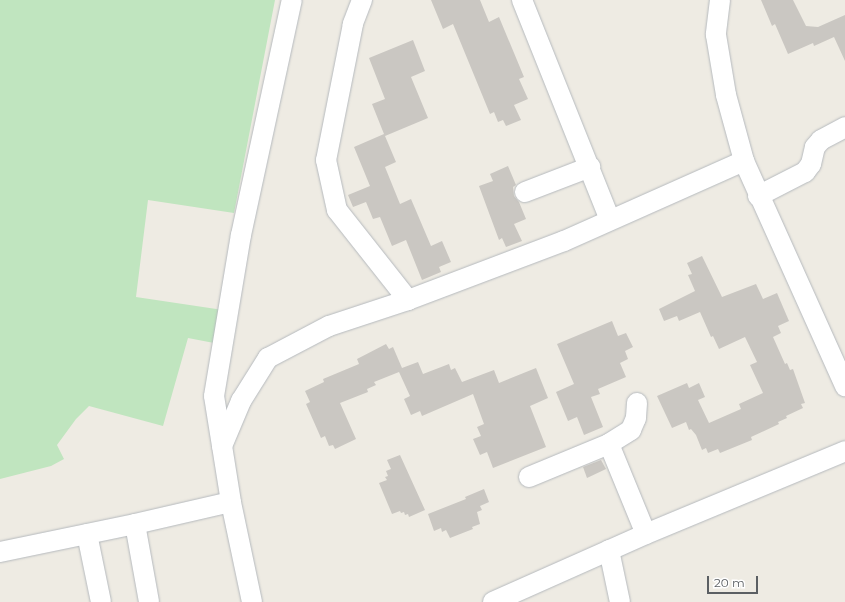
<!DOCTYPE html>
<html>
<head>
<meta charset="utf-8">
<style>
	body { margin:0 }
	#map { position:relative; width:845px; height:602px; overflow:hidden; background:#eeebe3; font-family:Montserrat,sans-serif }
	div>[style] { position:absolute }
	.green>* { inset:0; background:#c0e5bf }
	.building>* { inset:0; background:#cac7c2 }
	.roads { filter:drop-shadow(0 0 1px #b5b9bd) drop-shadow(0 0 1px #b5b9bd) }
	.minor>* { height:20px; margin:-10px; padding:0 10px; transform-origin:10px; border-radius:10px; background:#fff }
	span { translate:-50% -50%; white-space:nowrap; text-align:center; line-height:1.15; -webkit-text-stroke:3px #fff; paint-order:stroke }
	.scale { position:absolute; left:707px; top:576px; width:51px; height:18px; box-sizing:border-box; border:2px solid #5b5f63; border-top:0; padding-left:5px; font-size:12px; line-height:14px; white-space:nowrap; color:#5b5f63; -webkit-text-stroke:3px #fff; paint-order:stroke }
</style>
</head>
<body>
<div id="map">
	<div class="green">
		<div style="clip-path:polygon(0 0,275px 0,234px 213px,148px 200px,136px 297px,223px 310px,214px 343px,188px 338px,163px 426px,89px 406px,76px 419px,57px 445px,64px 459px,51px 466px,0 479px)"></div>
	</div>
	<div class="building">
		<div style="clip-path:polygon(431px 0,480px 0,489px 22px,499px 17px,524px 77px,519px 79px,528px 99px,514px 105px,521px 120px,506px 126px,503px 120px,498px 122px,494px 112px,490px 114px,453px 24px,443px 29px)"></div>
		<div style="clip-path:polygon(761px 0,793px 0,806px 26px,818px 27px,845px 15px,845px 61px,834px 37px,814px 46px,813px 43px,788px 54px,775px 24px,772px 26px)"></div>
		<div style="clip-path:polygon(413px 40px,425px 71px,411px 77px,428px 118px,385px 136px,396px 162px,385px 167px,400px 204px,411px 199px,431px 246px,442px 241px,451px 262px,439px 267px,441px 272px,422px 280px,406px 240px,392px 246px,380px 217px,373px 219px,366px 202px,353px 207px,348px 195px,370px 186px,354px 147px,384px 134px,372px 104px,385px 99px,369px 58px)"></div>
		<div style="clip-path:polygon(508px 166px,516px 185px,513px 187px,514px 196px,519px 202px,526px 219px,514px 224px,522px 241px,506px 247px,502px 238px,499px 240px,479px 186px,493px 181px,490px 174px)"></div>
		<div style="clip-path:polygon(702px 256px,722px 297px,756px 284px,763px 299px,777px 293px,789px 321px,778px 326px,781px 333px,773px 337px,785px 364px,787px 363px,790px 370px,793px 369px,805px 403px,801px 404px,803px 408px,786px 416px,787px 418px,778px 422px,779px 424px,751px 437px,752px 440px,720px 453px,718px 449px,708px 453px,706px 448px,702px 450px,696px 435px,691px 429px,689px 430px,686px 422px,672px 428px,657px 396px,687px 383px,689px 388px,699px 383px,705px 397px,698px 400px,709px 423px,741px 409px,739px 404px,763px 393px,750px 365px,757px 362px,745px 337px,719px 349px,713px 336px,711px 337px,700px 312px,679px 321px,677px 316px,664px 321px,659px 309px,695px 291px,688px 275px,692px 274px,687px 263px)"></div>
		<div style="clip-path:polygon(612px 321px,618px 336px,626px 333px,633px 347px,625px 351px,628px 359px,620px 363px,626px 377px,598px 389px,600px 394px,591px 397px,603px 427px,584px 435px,577px 417px,568px 421px,556px 392px,574px 384px,557px 344px)"></div>
		<div style="clip-path:polygon(386px 344px,389px 349px,393px 347px,402px 368px,418px 362px,423px 374px,449px 364px,451px 370px,455px 368px,462px 382px,494px 370px,499px 383px,536px 368px,548px 398px,530px 406px,546px 447px,493px 468px,487px 452px,480px 455px,473px 439px,481px 436px,477px 427px,484px 424px,473px 394px,422px 416px,420px 411px,411px 415px,404px 399px,410px 396px,399px 372px,374px 382px,376px 385px,367px 389px,368px 392px,340px 403px,356px 439px,335px 449px,333px 445px,329px 446px,325px 436px,321px 438px,306px 404px,310px 402px,305px 391px,324px 382px,323px 379px,359px 364px,357px 359px)"></div>
		<div style="clip-path:polygon(400px 455px,425px 510px,409px 517px,408px 514px,405px 515px,404px 512px,401px 513px,400px 511px,392px 514px,379px 483px,387px 480px,385px 477px,388px 476px,386px 471px,391px 469px,387px 460px)"></div>
		<div style="clip-path:polygon(601px 460px,606px 469px,587px 478px,583px 467px)"></div>
		<div style="clip-path:polygon(484px 489px,489px 502px,480px 506px,482px 510px,477px 512px,480px 524px,472px 527px,473px 529px,450px 538px,446px 530px,442px 532px,441px 528px,434px 531px,428px 514px,466px 499px,465px 497px)"></div>
	</div>
	<div class="roads">
		<div class="minor">
			<div style="left:362px;top:0;width:26px;rotate:111deg"></div>
			<div style="left:353px;top:24px;width:139px;rotate:101.2deg"></div>
			<div style="left:326px;top:160px;width:51px;rotate:77.6deg"></div>
			<div style="left:337px;top:210px;width:115px;rotate:51.7deg"></div>
			<div style="left:522px;top:0;width:237px;rotate:68.2deg"></div>
			<div style="left:720px;top:0;width:35px;rotate:97deg"></div>
			<div style="left:716px;top:35px;width:61px;rotate:80.5deg"></div>
			<div style="left:726px;top:95px;width:68px;rotate:74.7deg"></div>
			<div style="left:744px;top:161px;width:247px;rotate:65.8deg"></div>
			<div style="left:525px;top:192px;width:70px;rotate:-21deg"></div>
			<div style="left:758px;top:196px;width:53px;rotate:-27.1deg"></div>
			<div style="left:805px;top:172px;width:10px;rotate:-53deg"></div>
			<div style="left:811px;top:164px;width:17px;rotate:-77deg"></div>
			<div style="left:815px;top:147px;width:9px;rotate:-49deg"></div>
			<div style="left:821px;top:140px;width:27px;rotate:-28deg"></div>
			<div style="left:637px;top:403px;width:15px;rotate:94deg"></div>
			<div style="left:636px;top:418px;width:13px;rotate:113deg"></div>
			<div style="left:631px;top:430px;width:26px;rotate:148deg"></div>
			<div style="left:609px;top:444px;width:97px;rotate:67.7deg"></div>
			<div style="left:222px;top:446px;width:49px;rotate:-67.1deg"></div>
			<div style="left:241px;top:401px;width:51px;rotate:-57.9deg"></div>
			<div style="left:268px;top:358px;width:69px;rotate:-27.7deg"></div>
			<div style="left:329px;top:326px;width:83px;rotate:-18.2deg"></div>
			<div style="left:408px;top:300px;width:167px;rotate:-20.7deg"></div>
			<div style="left:564px;top:241px;width:197px;rotate:-24deg"></div>
			<div style="left:529px;top:477px;width:87px;rotate:-22.4deg"></div>
			<div style="left:135px;top:524px;width:79px;rotate:79.8deg"></div>
			<div style="left:87px;top:534px;width:69px;rotate:78.4deg"></div>
			<div style="left:609px;top:550px;width:53px;rotate:78.1deg"></div>
			<div style="left:0;top:552px;width:138px;rotate:-11.7deg"></div>
			<div style="left:135px;top:524px;width:98px;rotate:-12.9deg"></div>
			<div style="left:252px;top:602px;width:102px;rotate:-101.9deg"></div>
			<div style="left:231px;top:502px;width:107px;rotate:-99.1deg"></div>
			<div style="left:214px;top:396px;width:163px;rotate:-80.5deg"></div>
			<div style="left:241px;top:235px;width:240px;rotate:-77.8deg"></div>
			<div style="left:493px;top:602px;width:167px;rotate:-24deg"></div>
			<div style="left:646px;top:534px;width:216px;rotate:-22.6deg"></div>
		</div>
	</div>
	<div class="scale">20 m</div>
</div>
</body>
</html>
